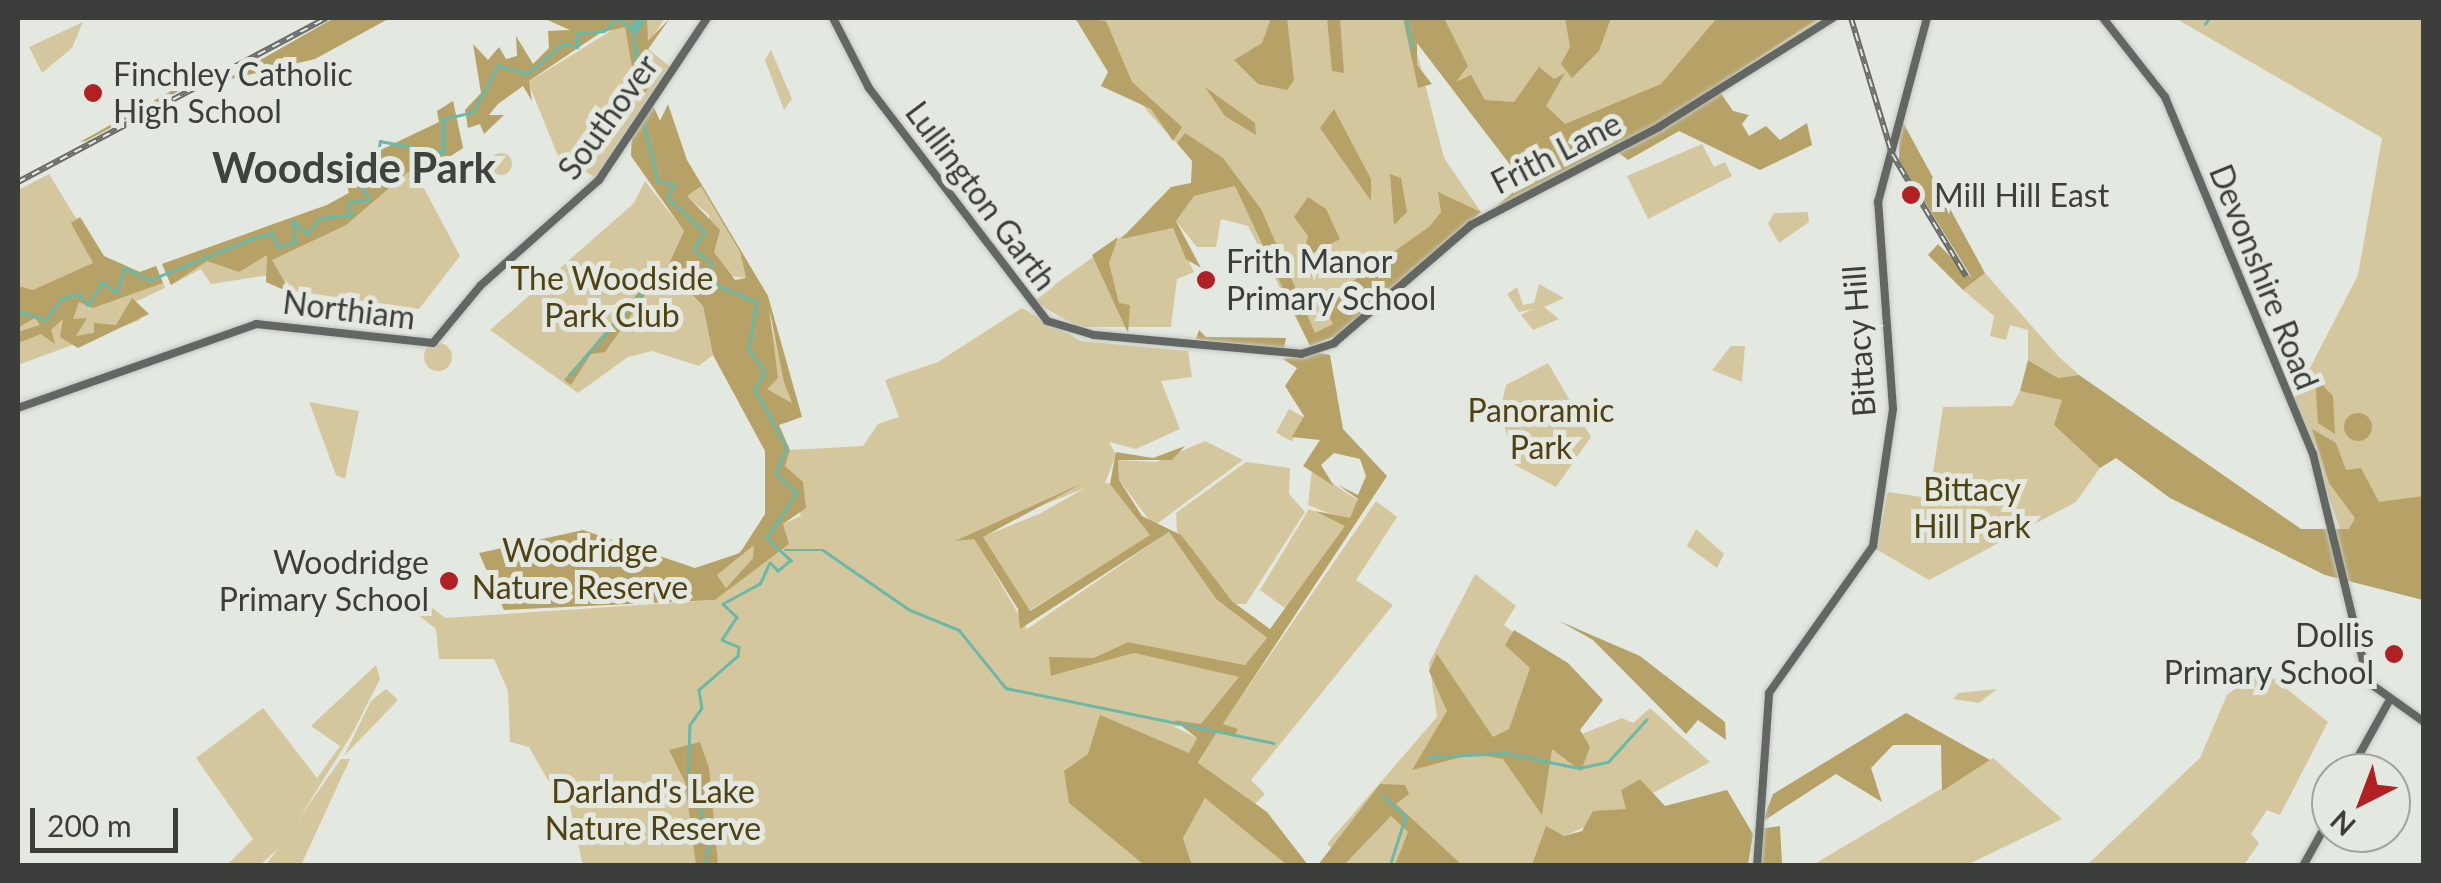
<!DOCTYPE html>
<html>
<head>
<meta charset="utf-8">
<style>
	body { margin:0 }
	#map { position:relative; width:2441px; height:883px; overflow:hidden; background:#e3e8e1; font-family:Lato,sans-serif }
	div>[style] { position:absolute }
	.green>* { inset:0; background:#d5c79d; transform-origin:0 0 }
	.round { border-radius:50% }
	.forest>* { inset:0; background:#b6a266 }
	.stream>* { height:2.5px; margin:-1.25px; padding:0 1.25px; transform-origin:1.25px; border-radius:1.25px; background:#6ab9a8 }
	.river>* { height:9px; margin:-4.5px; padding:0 4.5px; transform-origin:4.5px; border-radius:4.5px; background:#6ab9a8 }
	.roads { filter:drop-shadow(0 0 2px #c2c6c0) drop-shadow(0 0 2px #c2c6c0) }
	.secondary>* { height:8px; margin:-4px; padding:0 4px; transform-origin:4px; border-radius:4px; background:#626764 }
	.rail>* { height:6px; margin-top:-3px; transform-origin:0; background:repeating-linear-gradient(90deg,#e3e8e1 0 8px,#686b67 0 16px); box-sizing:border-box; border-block:2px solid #686b67 }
	.dots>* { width:28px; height:28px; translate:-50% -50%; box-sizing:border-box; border:5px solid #e3e8e1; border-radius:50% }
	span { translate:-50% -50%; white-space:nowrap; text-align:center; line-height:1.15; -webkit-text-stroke:10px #e3e8e1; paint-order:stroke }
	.poi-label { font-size:32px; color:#3c3e3b }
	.left { translate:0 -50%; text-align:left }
	.right { translate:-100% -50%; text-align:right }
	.street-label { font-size:32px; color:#3c3e3b }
	.park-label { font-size:32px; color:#514212 }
	.district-label { font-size:42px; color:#3f433d; font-weight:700 }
	.frame { position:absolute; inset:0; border:20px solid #3c3e3b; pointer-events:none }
	.north { position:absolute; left:2311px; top:753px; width:100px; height:100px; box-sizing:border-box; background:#e3e8e1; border:2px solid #a0a49f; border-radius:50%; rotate:222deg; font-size:28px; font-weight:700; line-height:40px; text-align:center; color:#3c3e3b }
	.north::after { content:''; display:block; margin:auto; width:35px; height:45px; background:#b12022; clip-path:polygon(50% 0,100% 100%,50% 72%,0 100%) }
	.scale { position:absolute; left:30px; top:808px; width:148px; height:45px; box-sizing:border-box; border:5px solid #3c3e3b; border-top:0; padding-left:12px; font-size:30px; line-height:35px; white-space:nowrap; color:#3c3e3b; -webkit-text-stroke:8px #e3e8e1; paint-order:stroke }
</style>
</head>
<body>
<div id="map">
	<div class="green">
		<div style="clip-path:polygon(632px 18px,665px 18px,646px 47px,669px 66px,596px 178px,558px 156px,528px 82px)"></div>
		<div style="clip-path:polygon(1085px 18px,1408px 18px,1444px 158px,1481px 212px,1338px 335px,1310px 346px,1248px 226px,1221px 219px,1216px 247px,1197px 247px,1176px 221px,1193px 196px,1234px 186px,1195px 163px,1148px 112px)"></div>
		<div style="clip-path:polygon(1411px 18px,1825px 18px,1662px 122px,1493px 136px)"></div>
		<div style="clip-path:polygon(2175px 18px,2423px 18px,2424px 502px,2353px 533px,2342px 534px,2294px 399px,2358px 275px,2382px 138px)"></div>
		<div style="clip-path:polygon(83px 22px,72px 48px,42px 73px,29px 47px)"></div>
		<div style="clip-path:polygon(771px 50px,792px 99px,784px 110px,765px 60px)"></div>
		<div style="clip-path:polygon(453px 101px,463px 148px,418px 177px,460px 256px,419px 309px,286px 290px,275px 274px,211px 284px,201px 269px,171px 285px,162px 264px,327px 205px,349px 193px,345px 176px,362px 159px,439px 122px,437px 111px)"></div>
		<div style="clip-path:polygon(1702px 144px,1714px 167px,1725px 162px,1732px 176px,1648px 219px,1627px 176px)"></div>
		<div class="round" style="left:490px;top:153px;width:22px;height:22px"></div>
		<div style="clip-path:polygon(49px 174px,101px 259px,135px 274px,156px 266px,165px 288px,133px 303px,140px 320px,18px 365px,18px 190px)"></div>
		<div style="clip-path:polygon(645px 181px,684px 231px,667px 268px,703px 306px,713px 355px,699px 366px,652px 351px,628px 357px,578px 393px,490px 330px,634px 203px)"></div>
		<div style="clip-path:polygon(701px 185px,740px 252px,746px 278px,730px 276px,711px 247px,709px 215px,685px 195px)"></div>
		<div style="clip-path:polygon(1808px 212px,1809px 222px,1779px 243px,1768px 224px,1774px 213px)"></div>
		<div style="clip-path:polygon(1173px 228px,1194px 272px,1177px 279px,1171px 327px,1079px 327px,1032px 301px,1125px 234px)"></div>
		<div style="clip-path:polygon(1985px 273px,2059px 357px,2079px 375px,2058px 378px,2028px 360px,2028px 330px,2010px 325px,2006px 340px,1990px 336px,1994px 316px,1963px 290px)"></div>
		<div style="clip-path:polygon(1539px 284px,1564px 298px,1544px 307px,1559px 319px,1533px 330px,1521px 315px,1532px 309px,1519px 312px,1507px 294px,1517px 287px,1523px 305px,1534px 303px)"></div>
		<div style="clip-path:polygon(769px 307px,770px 321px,792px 403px,767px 389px,775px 368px,769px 333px)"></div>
		<div style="clip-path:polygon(1022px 308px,1081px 341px,1188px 351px,1192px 377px,1161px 381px,1180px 429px,1136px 449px,1109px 442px,1116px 455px,1105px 483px,1116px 484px,1151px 535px,1027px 612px,982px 537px,1039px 514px,1085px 488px,956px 541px,974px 538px,1027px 629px,1169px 532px,1216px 599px,1268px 639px,1245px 665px,1128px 642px,1052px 676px,1134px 653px,1240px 677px,1201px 725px,1173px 726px,1197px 738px,1189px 754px,1088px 755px,1069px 803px,1144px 865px,583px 866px,564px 780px,549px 782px,529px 747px,510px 742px,508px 691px,494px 659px,439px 659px,436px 629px,417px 614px,426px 603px,445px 618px,715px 600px,788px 544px,783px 524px,801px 516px,785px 465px,790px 450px,863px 446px,878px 424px,899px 417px,885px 380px,938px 362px)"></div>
		<div class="round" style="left:424px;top:343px;width:28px;height:28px"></div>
		<div style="clip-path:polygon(1731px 346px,1745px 346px,1742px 382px,1712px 370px)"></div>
		<div style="clip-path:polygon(1548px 363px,1591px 437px,1556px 487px,1515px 465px,1500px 410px,1506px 385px)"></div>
		<div style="clip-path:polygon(2020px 391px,2063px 399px,2055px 426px,2100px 468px,2076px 502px,1929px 580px,1876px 549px,1888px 492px,1929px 498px,1943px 407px,2012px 406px)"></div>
		<div style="clip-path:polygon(309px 402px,359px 411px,345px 479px,336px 475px)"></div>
		<div style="left:1289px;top:409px;width:18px;height:27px;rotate:29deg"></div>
		<div style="clip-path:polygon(1205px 441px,1243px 460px,1154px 526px,1119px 480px,1118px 460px,1156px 462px)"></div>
		<div style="clip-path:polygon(1246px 462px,1290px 468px,1289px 494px,1305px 512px,1246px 604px,1235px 604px,1177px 532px,1176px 513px)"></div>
		<div style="clip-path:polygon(1312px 470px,1362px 503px,1350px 522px,1308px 505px)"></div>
		<div style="clip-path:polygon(1376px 501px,1397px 517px,1356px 580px,1393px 605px,1251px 780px,1265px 794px,1255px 804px,1198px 764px,1217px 732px,1234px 737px,1222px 725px)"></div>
		<div style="clip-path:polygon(1309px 509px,1348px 525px,1290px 612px,1260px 590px)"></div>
		<div style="clip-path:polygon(1696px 529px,1724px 554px,1717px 568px,1687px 546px)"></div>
		<div style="clip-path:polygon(760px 531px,753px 558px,726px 588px,717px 575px)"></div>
		<div style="clip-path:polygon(1475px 574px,1516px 606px,1504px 625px,1548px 658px,1582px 734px,1622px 718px,1633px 723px,1650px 708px,1710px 762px,1653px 793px,1640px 779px,1621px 790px,1627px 809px,1564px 836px,1532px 865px,1327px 866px,1337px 853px,1327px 844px,1437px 717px,1429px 663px)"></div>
		<div style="clip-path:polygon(376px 665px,380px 679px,352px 734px,283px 844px,260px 865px,227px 865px,253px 839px,196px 758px,263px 708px,317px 778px,340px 746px,311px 726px)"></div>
		<div style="clip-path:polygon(2262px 669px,2328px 722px,2280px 815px,2267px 810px,2251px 834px,2259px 843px,2244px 865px,2087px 865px,2200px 758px,2227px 695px)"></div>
		<div style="clip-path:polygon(386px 689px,398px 700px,344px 756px,371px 701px)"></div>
		<div style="clip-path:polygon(1997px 689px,1979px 703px,1953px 699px,1958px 693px)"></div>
		<div style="clip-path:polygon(1993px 758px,2062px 819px,1967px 865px,1811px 866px)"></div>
		<div style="clip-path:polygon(341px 759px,350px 759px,301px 865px,266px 865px)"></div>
		<div style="clip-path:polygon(1204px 798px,1241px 818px,1296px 865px,1192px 865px,1183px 838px)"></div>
	</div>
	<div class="forest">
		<div style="clip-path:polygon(334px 18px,390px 18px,315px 59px,223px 81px)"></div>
		<div style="clip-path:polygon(543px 18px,647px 18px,648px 41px,670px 18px,642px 58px,648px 89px,638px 101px,625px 27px,600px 33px,529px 81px,532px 101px,523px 86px,498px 104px,489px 115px,504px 115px,484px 134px,480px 124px,468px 128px,465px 110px,481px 93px,473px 44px,488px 60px,499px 47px,506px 59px,517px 56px,516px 36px,533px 64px,549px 48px,548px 31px,570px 30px)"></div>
		<div style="clip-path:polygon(1075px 18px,1106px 21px,1132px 82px,1182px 127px,1173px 141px,1151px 109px,1101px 86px,1108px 72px)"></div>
		<div style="clip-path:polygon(1271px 18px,1287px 18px,1294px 80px,1287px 90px,1258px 84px,1234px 60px,1262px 43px)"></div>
		<div style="clip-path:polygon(1327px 18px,1340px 18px,1344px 73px,1332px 71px)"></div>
		<div style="clip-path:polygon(1403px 18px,1444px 18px,1468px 66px,1456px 82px,1471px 75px,1485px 100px,1514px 102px,1539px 67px,1554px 79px,1565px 73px,1546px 106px,1565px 124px,1661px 84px,1717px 18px,1816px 20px,1716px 86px,1733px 111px,1749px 115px,1742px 124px,1749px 136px,1766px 126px,1780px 140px,1807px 123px,1812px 145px,1760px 170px,1679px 131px,1628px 160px,1614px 149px,1493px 209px,1524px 183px,1417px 43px,1417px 65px,1432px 84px,1418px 88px)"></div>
		<div style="clip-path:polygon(1565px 18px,1611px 18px,1599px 51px,1572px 78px,1561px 64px,1570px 47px)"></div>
		<div style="clip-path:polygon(216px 66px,218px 70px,86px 141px,80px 142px)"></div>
		<div style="clip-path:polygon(1205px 87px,1255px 123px,1256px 135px,1225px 116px)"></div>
		<div style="clip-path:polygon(453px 101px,463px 148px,418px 177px,408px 172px,346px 225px,272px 260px,291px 293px,266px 282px,267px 255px,239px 272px,207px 261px,171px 285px,162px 264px,327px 205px,349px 193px,345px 176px,362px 159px,439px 122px,437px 111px)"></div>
		<div style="clip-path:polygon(evenodd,652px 103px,660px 121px,668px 104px,687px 160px,768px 296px,802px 417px,779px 425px,790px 450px,785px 466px,803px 482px,806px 508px,783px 524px,789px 544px,715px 600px,504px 610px,479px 553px,583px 530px,695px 568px,740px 553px,765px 514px,765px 451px,713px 355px,703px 306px,667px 268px,684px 231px,631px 156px,632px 130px,652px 103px,701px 186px,740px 252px,746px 278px,735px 280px,714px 252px,720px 230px,687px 196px,701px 186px,652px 103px,769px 308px,784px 382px,792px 403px,767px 389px,778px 378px,769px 308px,652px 103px,754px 545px,753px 558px,726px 588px,717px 575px,754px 545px)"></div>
		<div style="clip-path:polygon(1334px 109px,1371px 179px,1371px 201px,1320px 128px)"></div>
		<div style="clip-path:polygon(1900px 117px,1985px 273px,1963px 290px,1928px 255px,1938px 244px,1972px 278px,1899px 160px)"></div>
		<div style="clip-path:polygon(1185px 133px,1223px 158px,1261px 209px,1315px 333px,1333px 324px,1327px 313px,1349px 284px,1430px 226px,1441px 212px,1438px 192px,1481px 212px,1338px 335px,1310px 346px,1235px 186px,1194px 196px,1176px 221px,1201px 268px,1186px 259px,1173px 228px,1121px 239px,1171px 187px,1191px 183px,1192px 161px,1177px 143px)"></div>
		<div style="clip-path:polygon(1390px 174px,1401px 178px,1407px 212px,1394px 225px)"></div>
		<div style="clip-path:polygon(1308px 197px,1326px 209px,1340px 239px,1302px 259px,1308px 236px,1294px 217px)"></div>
		<div style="clip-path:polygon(80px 217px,104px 256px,140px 272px,156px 266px,163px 283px,93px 308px,79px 302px,73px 319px,87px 318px,76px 336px,94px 333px,94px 323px,116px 325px,132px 298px,149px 314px,78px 348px,60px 337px,63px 319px,51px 330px,55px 344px,41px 334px,18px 343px,18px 332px,40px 325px,35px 318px,19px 327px,18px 286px,33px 290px,93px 263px,71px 223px)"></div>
		<div style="clip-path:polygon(1118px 237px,1109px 263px,1119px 303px,1130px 305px,1128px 333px,1092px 255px)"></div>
		<div style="clip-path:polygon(656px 272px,656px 280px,605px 352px,591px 354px,571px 385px,564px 380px)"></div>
		<div style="clip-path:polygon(1199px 330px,1206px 337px,1286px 338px,1284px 348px,1232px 343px,1196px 339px)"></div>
		<div style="clip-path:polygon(1319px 353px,1330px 355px,1343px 429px,1387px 476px,1223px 724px,1238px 729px,1234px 737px,1217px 732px,1198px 763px,1267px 812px,1308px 865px,1287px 865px,1205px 798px,1183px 838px,1192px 865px,1144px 865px,1069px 803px,1064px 771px,1088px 754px,1100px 715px,1189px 753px,1197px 738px,1174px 720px,1201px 724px,1239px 677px,1134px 653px,1051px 676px,1049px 657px,1093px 658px,1128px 642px,1245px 665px,1267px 638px,1216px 599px,1169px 532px,1020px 629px,1018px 609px,974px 539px,955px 541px,1083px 483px,983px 537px,1030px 611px,1150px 535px,1110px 484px,1116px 452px,1153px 458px,1185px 446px,1172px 460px,1118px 460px,1119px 480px,1142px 516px,1181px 535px,1233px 602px,1270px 629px,1345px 526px,1315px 511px,1350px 518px,1358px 499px,1338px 485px,1358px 495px,1366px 476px,1360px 459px,1334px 453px,1321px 465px,1334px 486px,1303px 466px,1320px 440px,1292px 437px,1304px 416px,1285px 386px,1297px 368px,1283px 359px)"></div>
		<div style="clip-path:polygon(2028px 360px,2058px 378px,2079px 375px,2301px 529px,2349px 529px,2355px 518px,2329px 483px,2312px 429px,2336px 443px,2346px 470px,2361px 468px,2379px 502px,2423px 496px,2423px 600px,2325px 575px,2170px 498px,2116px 458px,2100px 468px,2054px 425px,2062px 400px,2020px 391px)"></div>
		<div style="clip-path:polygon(2315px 377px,2333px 396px,2335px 434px,2318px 423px)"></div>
		<div class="round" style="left:2344px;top:413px;width:28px;height:28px"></div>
		<div style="clip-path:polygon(1559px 621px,1640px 656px,1725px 722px,1726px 740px,1698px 720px,1686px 734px,1593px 640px)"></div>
		<div style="clip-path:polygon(1514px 630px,1568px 663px,1603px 700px,1580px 730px,1590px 747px,1581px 771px,1552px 749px,1542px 815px,1503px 759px,1473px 754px,1412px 770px,1447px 711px,1429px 671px,1437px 654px,1493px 737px,1509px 729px,1530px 668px,1505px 645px)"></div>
		<div style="clip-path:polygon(1906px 713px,1990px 760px,1942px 791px,1941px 745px,1893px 745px,1871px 768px,1882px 802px,1836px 774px,1762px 822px,1773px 794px)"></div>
		<div style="clip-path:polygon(700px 742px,709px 768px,718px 865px,696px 865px,685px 782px,669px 750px)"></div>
		<div style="clip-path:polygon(1640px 779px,1665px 806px,1727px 790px,1753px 834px,1748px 865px,1532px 865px,1546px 826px,1564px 836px,1582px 831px,1593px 811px,1626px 809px,1621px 790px)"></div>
		<div style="clip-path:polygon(1380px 784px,1405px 785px,1409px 794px,1396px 804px,1462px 865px,1395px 865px,1408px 832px,1391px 816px,1344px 865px,1318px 865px)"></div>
		<div style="clip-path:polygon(1780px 826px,1782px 863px,1760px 866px,1760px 829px)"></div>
	</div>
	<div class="stream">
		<div style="left:1406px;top:18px;width:30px;rotate:78deg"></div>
		<div style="left:2205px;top:24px;width:7px;rotate:-56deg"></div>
		<div style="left:643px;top:119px;width:64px;rotate:76.4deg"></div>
		<div style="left:658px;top:181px;width:16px;rotate:11deg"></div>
		<div style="left:674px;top:184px;width:15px;rotate:113deg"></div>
		<div style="left:668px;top:198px;width:50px;rotate:42.6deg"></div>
		<div style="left:705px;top:232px;width:20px;rotate:123deg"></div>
		<div style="left:694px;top:249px;width:22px;rotate:39deg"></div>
		<div style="left:711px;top:263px;width:19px;rotate:96deg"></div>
		<div style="left:709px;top:282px;width:52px;rotate:22.6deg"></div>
		<div style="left:757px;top:302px;width:48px;rotate:99.7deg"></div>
		<div style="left:749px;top:349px;width:28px;rotate:55deg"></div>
		<div style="left:765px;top:372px;width:20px;rotate:120deg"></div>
		<div style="left:755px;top:389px;width:67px;rotate:61.5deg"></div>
		<div style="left:787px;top:448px;width:27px;rotate:114deg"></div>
		<div style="left:776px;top:473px;width:29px;rotate:44deg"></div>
		<div style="left:797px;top:493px;width:54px;rotate:123.7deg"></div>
		<div style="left:767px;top:538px;width:33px;rotate:43deg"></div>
		<div style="left:791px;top:560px;width:17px;rotate:140deg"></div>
		<div style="left:778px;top:571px;width:11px;rotate:-135deg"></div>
		<div style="left:770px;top:563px;width:23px;rotate:115deg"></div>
		<div style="left:760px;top:584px;width:42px;rotate:151.6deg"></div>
		<div style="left:723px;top:604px;width:19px;rotate:43deg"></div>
		<div style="left:737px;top:617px;width:27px;rotate:123deg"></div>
		<div style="left:722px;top:640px;width:18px;rotate:22deg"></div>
		<div style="left:739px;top:647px;width:9px;rotate:96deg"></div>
		<div style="left:738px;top:656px;width:52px;rotate:138.9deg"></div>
		<div style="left:699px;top:690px;width:18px;rotate:81deg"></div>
		<div style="left:702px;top:708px;width:21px;rotate:125deg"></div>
		<div style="left:690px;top:725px;width:49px;rotate:92.3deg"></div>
		<div style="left:688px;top:774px;width:67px;rotate:70.8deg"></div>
		<div style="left:710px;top:837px;width:29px;rotate:100deg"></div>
		<div style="left:18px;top:311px;width:29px;rotate:18deg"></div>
		<div style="left:46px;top:320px;width:26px;rotate:-54deg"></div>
		<div style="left:61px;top:299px;width:19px;rotate:-16deg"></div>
		<div style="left:79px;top:294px;width:14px;rotate:51deg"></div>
		<div style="left:88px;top:305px;width:27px;rotate:-59deg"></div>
		<div style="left:102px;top:282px;width:18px;rotate:34deg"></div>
		<div style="left:117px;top:292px;width:25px;rotate:-74deg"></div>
		<div style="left:124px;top:268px;width:29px;rotate:25deg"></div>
		<div style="left:150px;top:280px;width:114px;rotate:-22.1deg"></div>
		<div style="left:256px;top:237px;width:17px;rotate:-13deg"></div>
		<div style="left:273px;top:233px;width:15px;rotate:70deg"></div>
		<div style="left:278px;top:247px;width:18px;rotate:-19deg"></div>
		<div style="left:295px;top:241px;width:20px;rotate:-96deg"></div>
		<div style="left:293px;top:221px;width:19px;rotate:43deg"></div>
		<div style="left:307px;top:234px;width:21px;rotate:-51deg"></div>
		<div style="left:320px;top:218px;width:31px;rotate:-6deg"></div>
		<div style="left:351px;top:215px;width:13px;rotate:-99deg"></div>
		<div style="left:349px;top:202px;width:20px;rotate:-6deg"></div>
		<div style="left:369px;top:200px;width:31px;rotate:-119deg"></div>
		<div style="left:354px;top:173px;width:22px;rotate:-16deg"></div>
		<div style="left:375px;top:167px;width:26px;rotate:-79deg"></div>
		<div style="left:380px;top:141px;width:64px;rotate:10.8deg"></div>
		<div style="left:443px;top:153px;width:34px;rotate:-90deg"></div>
		<div style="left:443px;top:119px;width:31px;rotate:-13deg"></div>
		<div style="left:473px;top:112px;width:53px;rotate:-62deg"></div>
		<div style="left:498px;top:65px;width:30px;rotate:17deg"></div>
		<div style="left:527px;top:74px;width:48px;rotate:-40deg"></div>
		<div style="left:564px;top:43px;width:14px;rotate:17deg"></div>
		<div style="left:577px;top:47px;width:14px;rotate:-90deg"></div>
		<div style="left:577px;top:33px;width:27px;rotate:-4deg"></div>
		<div style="left:604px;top:31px;width:18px;rotate:-47deg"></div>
		<div style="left:616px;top:18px;width:21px;rotate:31deg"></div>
		<div style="left:634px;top:29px;width:68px;rotate:85.8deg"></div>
		<div style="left:569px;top:375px;width:133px;rotate:-48.7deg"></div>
		<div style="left:785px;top:550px;width:38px"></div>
		<div style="left:823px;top:550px;width:106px;rotate:34.6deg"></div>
		<div style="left:910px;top:610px;width:53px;rotate:22.2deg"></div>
		<div style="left:959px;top:630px;width:75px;rotate:51deg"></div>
		<div style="left:1006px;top:688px;width:273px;rotate:11.6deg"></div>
		<div style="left:1429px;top:757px;width:77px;rotate:-3deg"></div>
		<div style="left:1506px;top:753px;width:75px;rotate:11.6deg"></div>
		<div style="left:1579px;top:768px;width:30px;rotate:-12deg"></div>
		<div style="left:1608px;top:762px;width:57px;rotate:-47.9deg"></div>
		<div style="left:1383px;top:796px;width:30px;rotate:41deg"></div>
		<div style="left:1406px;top:816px;width:52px;rotate:107.7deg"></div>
	</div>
	<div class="river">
		<div style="left:634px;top:29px;width:13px;rotate:-61deg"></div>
	</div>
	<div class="roads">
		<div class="secondary">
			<div style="left:833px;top:18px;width:79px;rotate:62.8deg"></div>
			<div style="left:869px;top:88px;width:293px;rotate:52.6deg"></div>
			<div style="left:1047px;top:321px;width:49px;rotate:16.6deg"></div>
			<div style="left:1094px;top:335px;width:208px;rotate:5.2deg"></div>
			<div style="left:1301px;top:354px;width:35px;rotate:-18deg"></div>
			<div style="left:1334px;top:343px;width:181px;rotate:-40.7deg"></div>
			<div style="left:1471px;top:225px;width:212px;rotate:-27.5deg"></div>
			<div style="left:1659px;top:127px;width:205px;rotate:-32.1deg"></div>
			<div style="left:2103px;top:18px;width:100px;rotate:51.9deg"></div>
			<div style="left:2165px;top:97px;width:386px;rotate:67.5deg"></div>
			<div style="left:2313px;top:454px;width:235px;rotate:76.4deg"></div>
			<div style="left:2368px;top:682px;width:69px;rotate:35.5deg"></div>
			<div style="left:18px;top:408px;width:252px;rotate:-19.4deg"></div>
			<div style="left:256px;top:324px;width:178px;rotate:6.1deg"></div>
			<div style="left:433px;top:343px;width:75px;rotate:-50.4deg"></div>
			<div style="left:481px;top:285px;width:158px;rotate:-41.7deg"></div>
			<div style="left:599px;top:180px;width:195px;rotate:-56.3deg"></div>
			<div style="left:2349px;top:773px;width:80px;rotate:-60.9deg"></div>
			<div style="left:1757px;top:866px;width:173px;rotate:-86deg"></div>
			<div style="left:1769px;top:693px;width:180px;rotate:-54.7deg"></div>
			<div style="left:1873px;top:546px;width:138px;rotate:-81.7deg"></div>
			<div style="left:1893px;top:409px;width:208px;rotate:-94.1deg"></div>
			<div style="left:1878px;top:202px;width:190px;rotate:-75.1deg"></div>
			<div style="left:2303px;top:866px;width:57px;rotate:-60.8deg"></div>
		</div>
	</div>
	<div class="rail">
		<div style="left:1851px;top:18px;width:142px;rotate:73.2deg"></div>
		<div style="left:1892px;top:154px;width:143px;rotate:58.8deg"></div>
		<div style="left:18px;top:182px;width:349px;rotate:-28deg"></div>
	</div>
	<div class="dots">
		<div style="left:93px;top:93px;background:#b12022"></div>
		<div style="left:1911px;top:195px;background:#b12022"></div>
		<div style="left:1206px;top:280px;background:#b12022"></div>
		<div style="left:449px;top:581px;background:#b12022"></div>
		<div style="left:2394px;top:654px;background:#b12022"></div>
	</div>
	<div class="poi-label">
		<span class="left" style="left:113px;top:93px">Finchley Catholic<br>High School</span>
		<span class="left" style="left:1934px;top:195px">Mill Hill East</span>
		<span class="left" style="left:1226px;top:280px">Frith Manor<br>Primary School</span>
		<span class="right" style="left:429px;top:581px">Woodridge<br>Primary School</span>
		<span class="right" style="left:2374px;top:654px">Dollis<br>Primary School</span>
	</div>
	<div class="street-label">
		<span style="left:608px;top:117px;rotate:-54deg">Southover</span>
		<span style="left:1556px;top:153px;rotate:-27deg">Frith Lane</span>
		<span style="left:981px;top:196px;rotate:53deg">Lullington Garth</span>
		<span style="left:2264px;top:277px;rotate:68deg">Devonshire Road</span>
		<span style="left:349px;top:310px;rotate:7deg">Northiam</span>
		<span style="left:1859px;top:341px;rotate:-94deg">Bittacy Hill</span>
	</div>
	<div class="park-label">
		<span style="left:612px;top:297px">The Woodside<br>Park Club</span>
		<span style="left:1541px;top:429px">Panoramic<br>Park</span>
		<span style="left:1972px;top:508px">Bittacy<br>Hill Park</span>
		<span style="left:580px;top:569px">Woodridge<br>Nature Reserve</span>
		<span style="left:653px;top:810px">Darland's Lake<br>Nature Reserve</span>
	</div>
	<div class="district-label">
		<span style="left:354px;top:167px">Woodside Park</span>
	</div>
	<div class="frame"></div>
	<div class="north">N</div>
	<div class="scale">200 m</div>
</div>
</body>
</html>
